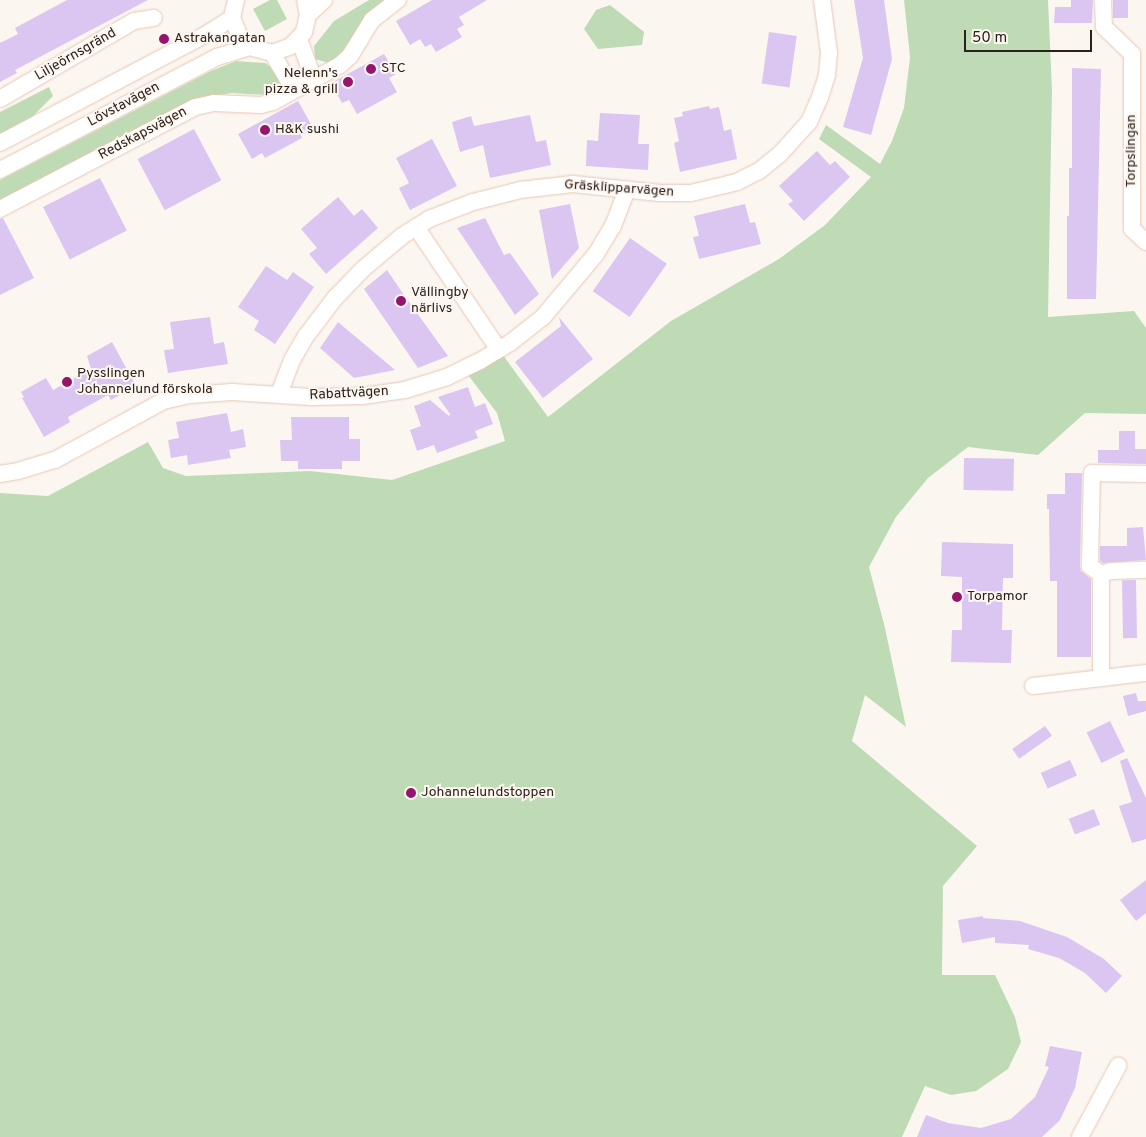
<!DOCTYPE html>
<html>
<head>
<meta charset="utf-8">
<style>
	body { margin:0 }
	#map { position:relative; width:1146px; height:1137px; overflow:hidden; background:#fcf6f1; font-family:Overpass,sans-serif }
	div>[style] { position:absolute }
	.green>* { inset:0; background:#bfdbb5 }
	.building>* { inset:0; background:#dac6f1; transform-origin:0 0 }
	.roads { filter:drop-shadow(0 0 1px #e6c8b2) drop-shadow(0 0 1px #e6c8b2) }
	.minor>* { height:16px; margin:-8px; padding:0 8px; transform-origin:8px; border-radius:8px; background:#fff }
	.dots>* { width:14px; height:14px; translate:-50% -50%; box-sizing:border-box; border:2px solid #fcf6f1; border-radius:50% }
	span { translate:-50% -50%; white-space:nowrap; text-align:center; line-height:1.15; -webkit-text-stroke:4px #fcf6f1; paint-order:stroke }
	.poi-label { font-size:14px; color:#2d221a }
	.left { translate:0 -50%; text-align:left }
	.right { translate:-100% -50%; text-align:right }
	.street-label { font-size:14px; color:#2d221a }
	.scale { position:absolute; left:964px; top:30px; width:128px; height:22px; box-sizing:border-box; border:2px solid #2d221a; border-top:0; padding-left:6px; font-size:15px; line-height:18px; white-space:nowrap; color:#2d221a; -webkit-text-stroke:4px #fcf6f1; paint-order:stroke }
</style>
</head>
<body>
<div id="map">
	<div class="green">
		<div style="clip-path:polygon(270px 0,277px 0,287px 19px,265px 31px,253px 9px)"></div>
		<div style="clip-path:polygon(369px 0,389px 0,374px 9px,358px 28px,340px 55px,329px 63px,315px 59px,314px 46px,334px 21px)"></div>
		<div style="clip-path:polygon(904px 0,1048px 0,1052px 90px,1048px 317px,1134px 311px,1146px 328px,1146px 414px,1085px 413px,1038px 455px,968px 447px,928px 478px,896px 517px,869px 567px,885px 628px,906px 727px,865px 695px,852px 741px,977px 846px,943px 886px,942px 975px,995px 975px,1015px 1017px,1021px 1042px,1008px 1069px,976px 1091px,951px 1095px,925px 1086px,902px 1137px,0 1137px,0 493px,48px 496px,148px 442px,163px 468px,186px 476px,310px 471px,392px 480px,505px 441px,497px 413px,468px 375px,503px 355px,548px 417px,671px 321px,779px 259px,825px 225px,871px 177px,819px 139px,826px 125px,880px 164px,892px 141px,904px 108px,910px 57px)"></div>
		<div style="clip-path:polygon(610px 5px,644px 32px,642px 45px,598px 49px,584px 29px,596px 10px)"></div>
		<div style="clip-path:polygon(236px 61px,265px 63px,275px 70px,280px 82px,267px 95px,231px 93px,194px 100px,0 202px,0 180px,211px 71px)"></div>
		<div style="clip-path:polygon(49px 87px,53px 96px,32px 117px,0 134px,0 112px)"></div>
	</div>
	<div class="building">
		<div style="clip-path:polygon(67px 0,148px 0,15px 70px,17px 73px,0 82px,0 43px,18px 34px,15px 28px)"></div>
		<div style="clip-path:polygon(432px 0,487px 0,459px 17px,464px 25px,457px 29px,462px 37px,436px 52px,431px 44px,425px 47px,420px 39px,410px 45px,396px 21px)"></div>
		<div style="clip-path:polygon(854px 0,884px 0,892px 59px,871px 135px,843px 127px,863px 58px)"></div>
		<div style="clip-path:polygon(1071px 0,1093px 0,1092px 23px,1054px 23px,1055px 7px,1071px 7px)"></div>
		<div style="left:1113px;top:0;width:15px;height:18px"></div>
		<div style="left:769px;top:32px;width:28px;height:52px;rotate:8deg"></div>
		<div style="clip-path:polygon(384px 54px,396px 74px,389px 78px,397px 92px,357px 114px,349px 100px,342px 103px,331px 83px)"></div>
		<div style="clip-path:polygon(1072px 68px,1101px 69px,1096px 299px,1067px 299px,1067px 216px,1069px 216px,1069px 168px,1072px 168px)"></div>
		<div style="clip-path:polygon(298px 101px,312px 126px,300px 133px,302px 138px,265px 158px,262px 153px,252px 159px,238px 134px)"></div>
		<div style="clip-path:polygon(709px 106px,710px 109px,719px 107px,724px 131px,731px 129px,737px 159px,680px 172px,674px 143px,679px 141px,674px 118px,683px 116px,682px 112px)"></div>
		<div style="clip-path:polygon(600px 113px,640px 115px,638px 144px,649px 144px,648px 170px,586px 166px,587px 140px,598px 141px)"></div>
		<div style="clip-path:polygon(530px 115px,536px 142px,546px 140px,551px 165px,490px 178px,483px 145px,460px 152px,452px 122px,471px 116px,474px 126px)"></div>
		<div style="left:194px;top:129px;width:58px;height:64px;rotate:62deg"></div>
		<div style="clip-path:polygon(432px 139px,457px 186px,410px 210px,399px 188px,409px 183px,396px 158px)"></div>
		<div style="clip-path:polygon(817px 151px,830px 165px,835px 161px,850px 177px,804px 221px,788px 204px,793px 201px,779px 186px)"></div>
		<div style="left:100px;top:178px;width:59px;height:64px;rotate:63deg"></div>
		<div style="clip-path:polygon(338px 197px,354px 216px,362px 209px,378px 228px,326px 274px,309px 254px,317px 248px,301px 229px)"></div>
		<div style="clip-path:polygon(570px 204px,579px 248px,552px 279px,539px 210px)"></div>
		<div style="clip-path:polygon(745px 204px,750px 223px,755px 222px,761px 244px,699px 259px,693px 237px,699px 236px,694px 216px)"></div>
		<div style="clip-path:polygon(3px 218px,34px 278px,0 295px,0 219px)"></div>
		<div style="clip-path:polygon(485px 218px,504px 255px,510px 253px,539px 294px,515px 315px,457px 228px)"></div>
		<div style="left:630px;top:238px;width:45px;height:65px;rotate:35deg"></div>
		<div style="clip-path:polygon(266px 266px,287px 280px,293px 272px,314px 287px,275px 344px,254px 330px,259px 321px,238px 307px)"></div>
		<div style="clip-path:polygon(387px 270px,404px 295px,448px 356px,418px 368px,364px 289px)"></div>
		<div style="clip-path:polygon(210px 317px,214px 344px,224px 342px,228px 364px,168px 373px,164px 350px,174px 349px,170px 322px)"></div>
		<div style="clip-path:polygon(559px 317px,593px 359px,543px 398px,515px 362px,561px 326px)"></div>
		<div style="clip-path:polygon(338px 322px,395px 370px,354px 378px,320px 348px)"></div>
		<div style="clip-path:polygon(112px 342px,136px 386px,111px 400px,108px 395px,68px 417px,70px 422px,44px 437px,22px 398px,24px 397px,21px 392px,46px 378px,53px 390px,91px 369px,87px 356px)"></div>
		<div style="clip-path:polygon(468px 387px,475px 407px,485px 403px,493px 424px,475px 431px,478px 438px,437px 453px,434px 445px,417px 451px,410px 430px,421px 426px,414px 406px,430px 400px,449px 416px,450px 414px,438px 397px)"></div>
		<div style="clip-path:polygon(227px 413px,231px 432px,243px 429px,246px 447px,229px 450px,231px 458px,188px 465px,187px 455px,171px 458px,168px 440px,179px 438px,176px 422px)"></div>
		<div style="clip-path:polygon(291px 417px,349px 417px,349px 439px,360px 439px,360px 461px,342px 461px,342px 469px,298px 469px,298px 461px,281px 461px,280px 440px,292px 440px)"></div>
		<div style="clip-path:polygon(1119px 431px,1135px 431px,1135px 449px,1146px 449px,1146px 464px,1098px 463px,1098px 450px,1119px 450px)"></div>
		<div style="left:964px;top:458px;width:50px;height:32px;rotate:1deg"></div>
		<div style="clip-path:polygon(1065px 473px,1082px 473px,1080px 566px,1081px 571px,1091px 579px,1091px 657px,1057px 657px,1057px 581px,1050px 581px,1049px 509px,1047px 509px,1047px 494px,1065px 494px)"></div>
		<div style="clip-path:polygon(1143px 527px,1146px 560px,1103px 563px,1100px 561px,1100px 546px,1127px 546px,1127px 528px)"></div>
		<div style="clip-path:polygon(942px 542px,1013px 544px,1013px 578px,1003px 578px,1002px 630px,1012px 630px,1011px 663px,951px 662px,952px 630px,962px 630px,962px 577px,941px 576px)"></div>
		<div style="left:1136px;top:580px;width:58px;height:14px;rotate:89deg"></div>
		<div style="clip-path:polygon(1136px 693px,1138px 701px,1146px 701px,1146px 711px,1128px 716px,1123px 696px)"></div>
		<div style="left:1110px;top:721px;width:34px;height:26px;rotate:64deg"></div>
		<div style="left:1045px;top:726px;width:12px;height:40px;rotate:55deg"></div>
		<div style="clip-path:polygon(1127px 758px,1146px 798px,1146px 839px,1132px 843px,1119px 806px,1132px 802px,1120px 761px)"></div>
		<div style="left:1070px;top:760px;width:17px;height:32px;rotate:66deg"></div>
		<div style="left:1094px;top:809px;width:17px;height:27px;rotate:69deg"></div>
		<div style="clip-path:polygon(1146px 880px,1146px 913px,1136px 921px,1120px 900px)"></div>
		<div style="clip-path:polygon(983px 916px,983px 918px,1020px 921px,1067px 937px,1104px 959px,1122px 976px,1106px 993px,1085px 973px,1059px 958px,1028px 949px,1029px 945px,995px 943px,995px 937px,962px 943px,958px 920px)"></div>
		<div style="clip-path:polygon(1050px 1046px,1082px 1052px,1075px 1088px,1060px 1120px,1042px 1137px,917px 1137px,926px 1115px,948px 1123px,981px 1128px,1011px 1119px,1035px 1097px,1049px 1067px,1045px 1066px)"></div>
	</div>
	<div class="roads">
		<div class="minor">
			<div style="left:236px;top:0;width:18px;rotate:103deg"></div>
			<div style="left:232px;top:18px;width:23px;rotate:67deg"></div>
			<div style="left:241px;top:39px;width:12px;rotate:42deg"></div>
			<div style="left:250px;top:47px;width:23px;rotate:15deg"></div>
			<div style="left:272px;top:53px;width:20px;rotate:-20deg"></div>
			<div style="left:291px;top:46px;width:19px;rotate:-47deg"></div>
			<div style="left:304px;top:32px;width:17px;rotate:-77deg"></div>
			<div style="left:308px;top:15px;width:15px;rotate:-101deg"></div>
			<div style="left:1103px;top:0;width:27px;rotate:88deg"></div>
			<div style="left:1104px;top:27px;width:39px;rotate:44deg"></div>
			<div style="left:308px;top:15px;width:22px;rotate:-43deg"></div>
			<div style="left:299px;top:39px;width:44px;rotate:69.9deg"></div>
			<div style="left:272px;top:53px;width:43px;rotate:59.3deg"></div>
			<div style="left:1132px;top:54px;width:175px;rotate:90deg"></div>
			<div style="left:1132px;top:229px;width:19px;rotate:43deg"></div>
			<div style="left:0;top:99px;width:155px;rotate:-30.2deg"></div>
			<div style="left:134px;top:21px;width:20px;rotate:-9deg"></div>
			<div style="left:0;top:143px;width:232px;rotate:-27.8deg"></div>
			<div style="left:205px;top:35px;width:32px;rotate:-32deg"></div>
			<div style="left:0;top:170px;width:245px;rotate:-27.5deg"></div>
			<div style="left:217px;top:57px;width:34px;rotate:-17deg"></div>
			<div style="left:0;top:209px;width:220px;rotate:-27.6deg"></div>
			<div style="left:195px;top:107px;width:19px;rotate:-12deg"></div>
			<div style="left:214px;top:103px;width:47px;rotate:2.4deg"></div>
			<div style="left:261px;top:105px;width:12px;rotate:-14deg"></div>
			<div style="left:273px;top:102px;width:77px;rotate:-28.9deg"></div>
			<div style="left:340px;top:65px;width:13px;rotate:-42deg"></div>
			<div style="left:350px;top:56px;width:42px;rotate:-58.6deg"></div>
			<div style="left:372px;top:20px;width:33px;rotate:-38deg"></div>
			<div style="left:416px;top:227px;width:148px;rotate:56deg"></div>
			<div style="left:279px;top:394px;width:36px;rotate:-69deg"></div>
			<div style="left:292px;top:360px;width:28px;rotate:-60deg"></div>
			<div style="left:306px;top:336px;width:48px;rotate:-52.7deg"></div>
			<div style="left:335px;top:298px;width:40px;rotate:-46deg"></div>
			<div style="left:363px;top:269px;width:51px;rotate:-40.2deg"></div>
			<div style="left:402px;top:236px;width:32px;rotate:-32deg"></div>
			<div style="left:429px;top:219px;width:47px;rotate:-21.1deg"></div>
			<div style="left:473px;top:202px;width:49px;rotate:-14.3deg"></div>
			<div style="left:520px;top:190px;width:53px;rotate:-6.5deg"></div>
			<div style="left:573px;top:184px;width:87px;rotate:5.9deg"></div>
			<div style="left:660px;top:193px;width:31px"></div>
			<div style="left:691px;top:193px;width:47px;rotate:-13.4deg"></div>
			<div style="left:737px;top:182px;width:25px;rotate:-27deg"></div>
			<div style="left:759px;top:171px;width:27px;rotate:-39deg"></div>
			<div style="left:780px;top:154px;width:43px;rotate:-47.8deg"></div>
			<div style="left:809px;top:122px;width:27px;rotate:-66deg"></div>
			<div style="left:820px;top:97px;width:23px;rotate:-72deg"></div>
			<div style="left:827px;top:75px;width:22px;rotate:-85deg"></div>
			<div style="left:829px;top:53px;width:53px;rotate:-97.5deg"></div>
			<div style="left:0;top:474px;width:18px;rotate:-9deg"></div>
			<div style="left:18px;top:471px;width:39px;rotate:-17deg"></div>
			<div style="left:55px;top:460px;width:123px;rotate:-28.6deg"></div>
			<div style="left:163px;top:401px;width:27px;rotate:-13deg"></div>
			<div style="left:189px;top:395px;width:43px;rotate:-4deg"></div>
			<div style="left:232px;top:392px;width:79px;rotate:3.6deg"></div>
			<div style="left:311px;top:397px;width:51px;rotate:-1.1deg"></div>
			<div style="left:362px;top:396px;width:43px;rotate:-7.9deg"></div>
			<div style="left:405px;top:390px;width:44px;rotate:-17.2deg"></div>
			<div style="left:447px;top:377px;width:37px;rotate:-26deg"></div>
			<div style="left:480px;top:361px;width:35px;rotate:-31deg"></div>
			<div style="left:510px;top:343px;width:42px;rotate:-38.2deg"></div>
			<div style="left:543px;top:317px;width:82px;rotate:-49.9deg"></div>
			<div style="left:596px;top:254px;width:33px;rotate:-59deg"></div>
			<div style="left:613px;top:226px;width:39px;rotate:-69deg"></div>
			<div style="left:1101px;top:574px;width:10px;rotate:-17deg"></div>
			<div style="left:1111px;top:571px;width:35px;rotate:-2deg"></div>
			<div style="left:1101px;top:678px;width:104px;rotate:-90deg"></div>
			<div style="left:1101px;top:574px;width:14px;rotate:-144deg"></div>
			<div style="left:1090px;top:566px;width:93px;rotate:-88.8deg"></div>
			<div style="left:1092px;top:473px;width:54px;rotate:1.1deg"></div>
			<div style="left:1033px;top:686px;width:114px;rotate:-6.6deg"></div>
			<div style="left:1080px;top:1137px;width:81px;rotate:-61.8deg"></div>
		</div>
	</div>
	<div class="dots">
		<div style="left:164px;top:39px;background:#96146c"></div>
		<div style="left:371px;top:69px;background:#96146c"></div>
		<div style="left:348px;top:82px;background:#96146c"></div>
		<div style="left:265px;top:130px;background:#96146c"></div>
		<div style="left:401px;top:301px;background:#96146c"></div>
		<div style="left:67px;top:382px;background:#96146c"></div>
		<div style="left:957px;top:597px;background:#96146c"></div>
		<div style="left:411px;top:793px;background:#96146c"></div>
	</div>
	<div class="poi-label">
		<span class="left" style="left:174px;top:39px">Astrakangatan</span>
		<span class="left" style="left:381px;top:69px">STC</span>
		<span class="right" style="left:338px;top:82px">Nelenn's<br>pizza &amp; grill</span>
		<span class="left" style="left:275px;top:130px">H&amp;K sushi</span>
		<span class="left" style="left:411px;top:301px">Vällingby<br>närlivs</span>
		<span class="left" style="left:77px;top:382px">Pysslingen<br>Johannelund förskola</span>
		<span class="left" style="left:967px;top:597px">Torpamor</span>
		<span class="left" style="left:421px;top:793px">Johannelundstoppen</span>
	</div>
	<div class="street-label">
		<span style="left:76px;top:55px;rotate:-30deg">Liljeörnsgränd</span>
		<span style="left:124px;top:105px;rotate:-28deg">Lövstavägen</span>
		<span style="left:143px;top:134px;rotate:-28deg">Redskapsvägen</span>
		<span style="left:1132px;top:151px;rotate:-90deg">Torpslingan</span>
		<span style="left:619px;top:189px;rotate:4deg">Gräsklipparvägen</span>
		<span style="left:349px;top:394px;rotate:-3deg">Rabattvägen</span>
	</div>
	<div class="scale">50 m</div>
</div>
</body>
</html>
